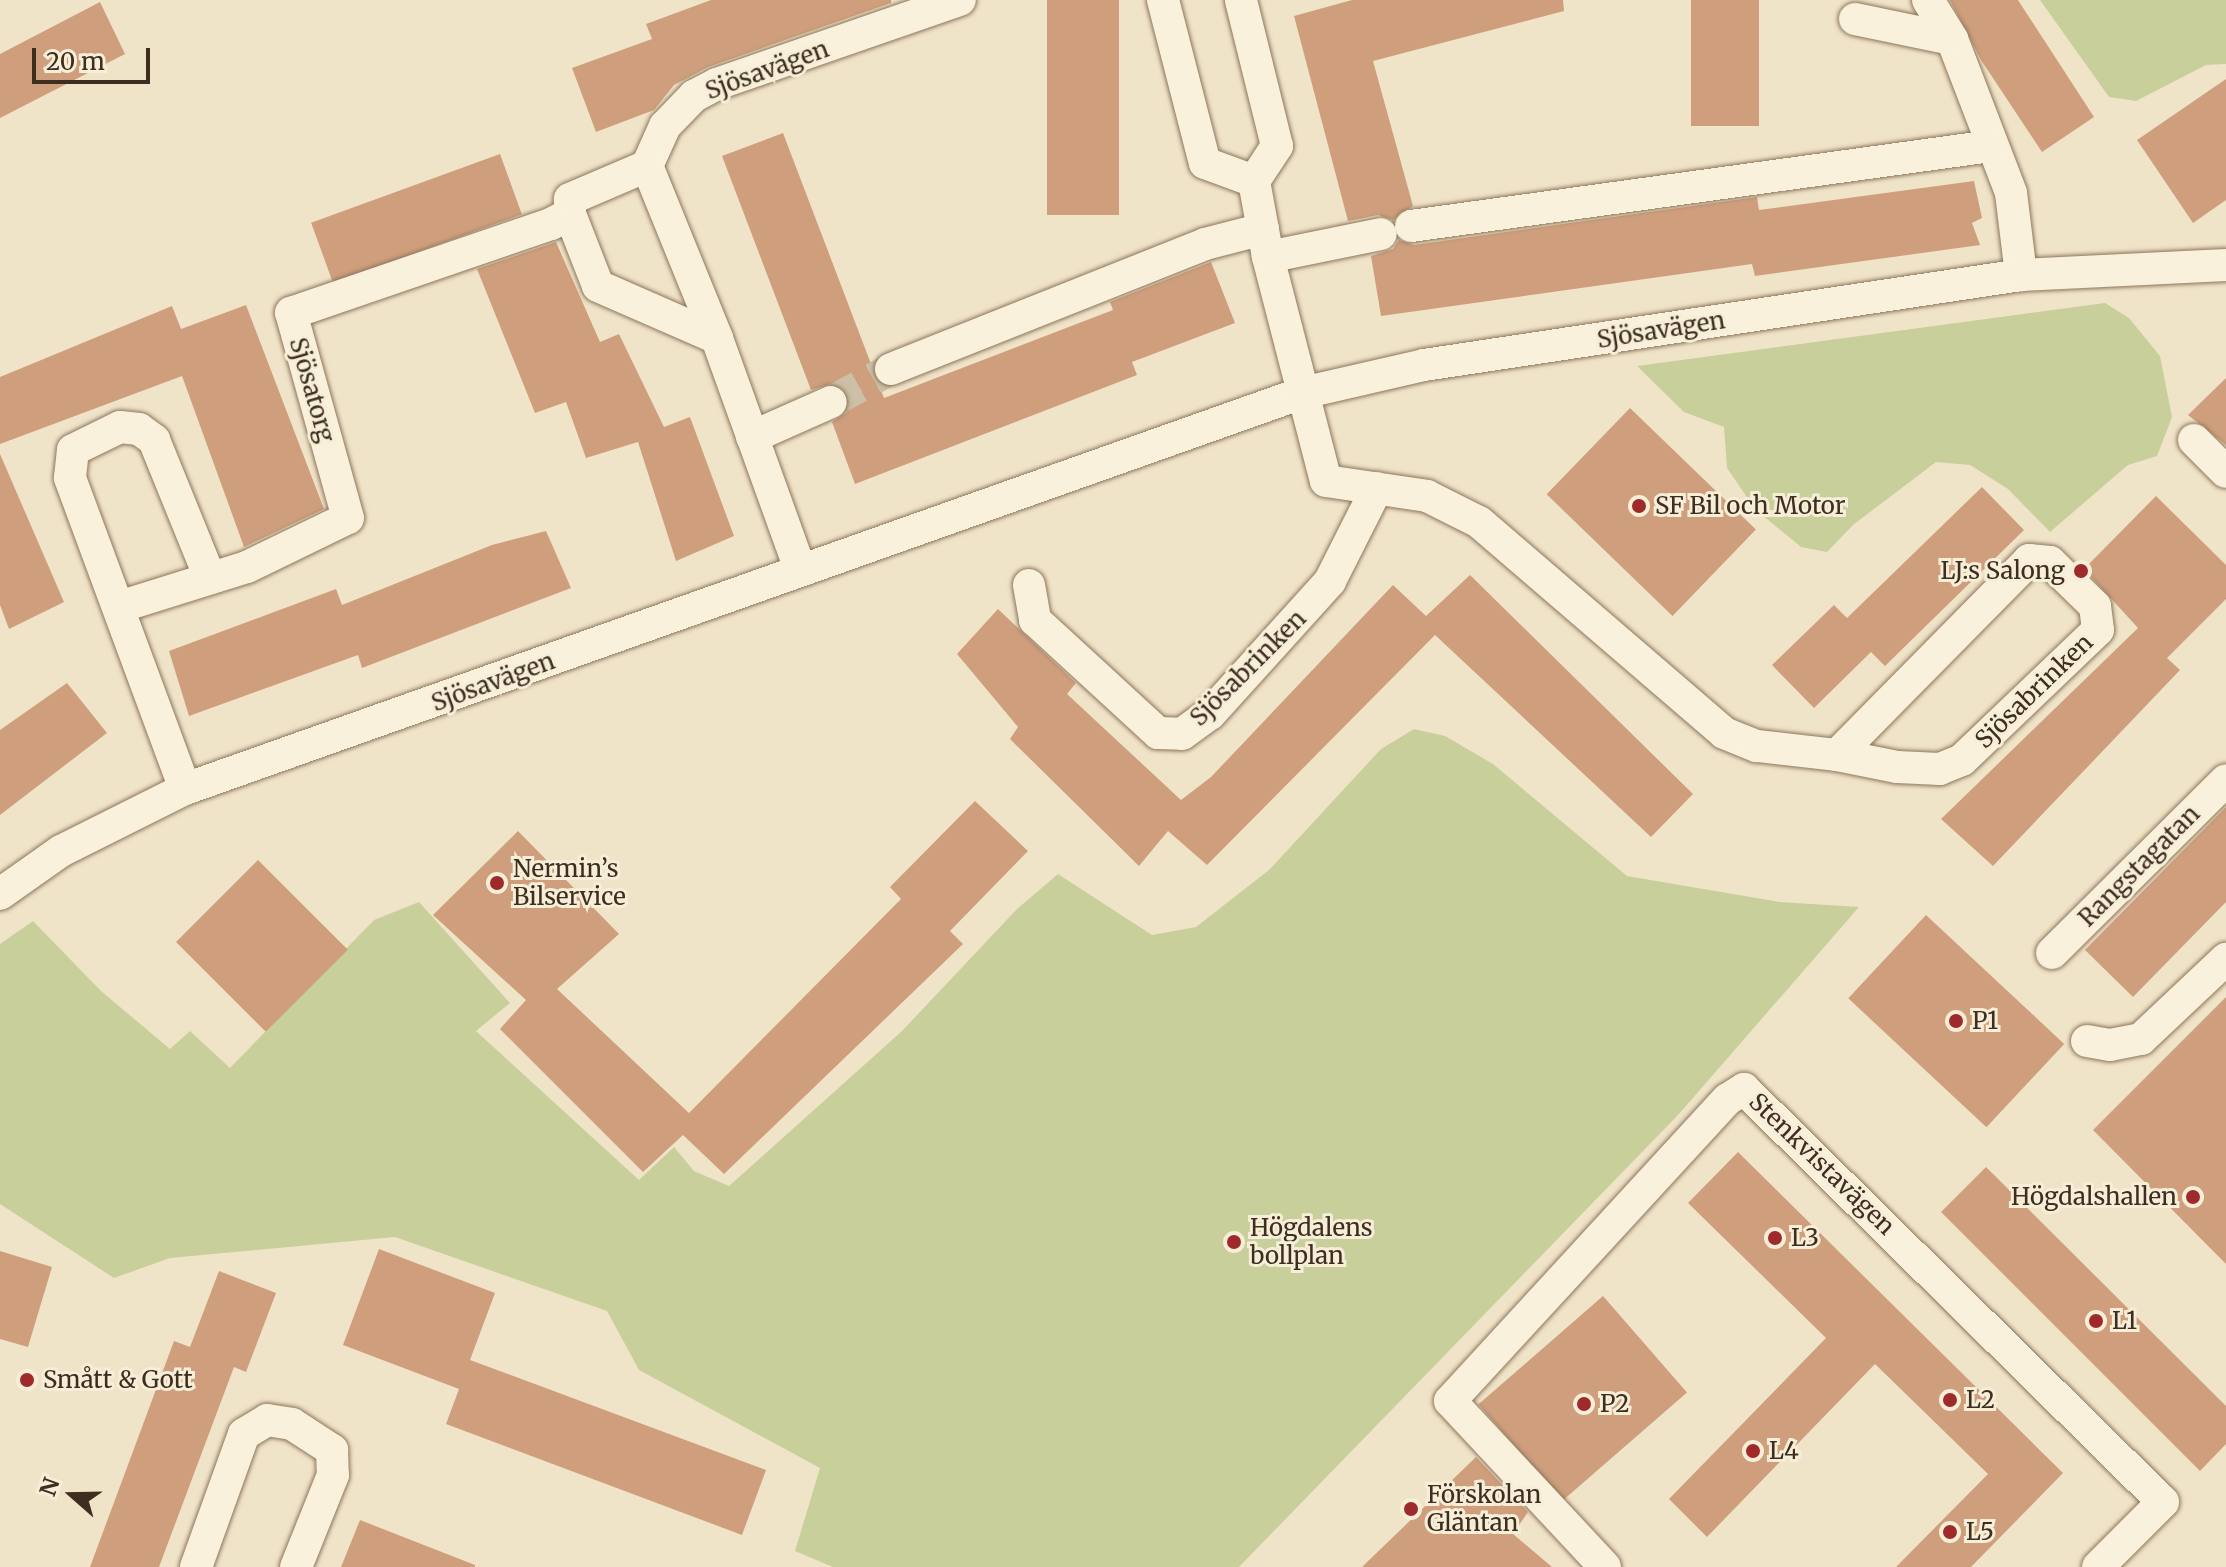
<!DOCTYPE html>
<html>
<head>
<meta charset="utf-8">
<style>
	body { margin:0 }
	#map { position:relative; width:2226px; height:1567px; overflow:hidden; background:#f0e4c8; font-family:Merriweather,serif }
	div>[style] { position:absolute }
	.green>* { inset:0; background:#c9cf9b }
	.building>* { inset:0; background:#cf9f7d; transform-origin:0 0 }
	.street-tunnel>* { height:32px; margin-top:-16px; transform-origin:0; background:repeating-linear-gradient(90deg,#ccc0a6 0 32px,transparent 0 48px) }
	.roads { filter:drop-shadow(0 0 2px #8d765c) drop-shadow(0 0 2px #8d765c) }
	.street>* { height:32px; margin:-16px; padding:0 16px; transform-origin:16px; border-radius:16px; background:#faf1dc }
	.dots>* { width:22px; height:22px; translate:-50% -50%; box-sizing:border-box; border:4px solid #f7eed8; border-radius:50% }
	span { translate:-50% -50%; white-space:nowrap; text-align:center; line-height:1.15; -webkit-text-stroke:6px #f7eed8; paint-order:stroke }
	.street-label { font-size:24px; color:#3d2e20 }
	.poi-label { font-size:24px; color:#3d2e20 }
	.left { translate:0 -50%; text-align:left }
	.right { translate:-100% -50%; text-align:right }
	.north { position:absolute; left:32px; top:1455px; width:80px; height:80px; -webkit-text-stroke:6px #f7eed8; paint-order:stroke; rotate:290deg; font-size:22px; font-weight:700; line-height:32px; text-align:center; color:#3d2e20 }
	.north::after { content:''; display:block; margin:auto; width:28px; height:36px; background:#3d2e20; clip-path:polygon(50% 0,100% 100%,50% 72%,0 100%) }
	.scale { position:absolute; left:32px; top:48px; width:118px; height:36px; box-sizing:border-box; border:4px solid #3d2e20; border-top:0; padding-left:10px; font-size:24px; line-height:28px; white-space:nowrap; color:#3d2e20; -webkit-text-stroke:6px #f7eed8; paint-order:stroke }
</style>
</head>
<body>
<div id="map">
	<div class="green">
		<div style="clip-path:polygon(2040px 0,2226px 0,2226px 64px,2206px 65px,2136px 101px,2109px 97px)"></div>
		<div style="clip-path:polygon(2105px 303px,2129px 318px,2160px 356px,2172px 417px,2157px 456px,2128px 465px,2050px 532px,2008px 489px,1970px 465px,1936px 462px,1853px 525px,1827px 552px,1801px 547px,1755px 509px,1727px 468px,1724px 427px,1684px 412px,1637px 366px)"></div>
		<div style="clip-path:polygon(1414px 729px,1445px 736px,1493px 764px,1627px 876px,1780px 902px,1859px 907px,1679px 1114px,1239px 1567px,833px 1567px,795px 1551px,820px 1468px,639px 1370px,607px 1311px,395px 1237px,170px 1258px,114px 1278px,0 1204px,0 944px,33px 921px,101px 991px,170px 1049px,190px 1031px,230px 1068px,374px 920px,419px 902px,510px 1003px,476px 1031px,639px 1180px,674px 1147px,694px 1171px,729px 1186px,902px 1031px,1017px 909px,1058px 874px,1152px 935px,1196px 927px,1269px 870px,1381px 749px)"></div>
	</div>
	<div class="building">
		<div style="clip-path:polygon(711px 0,891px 0,891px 3px,708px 67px,674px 85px,654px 110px,596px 132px,572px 68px,652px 39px,646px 24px)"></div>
		<div style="left:1047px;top:0;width:72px;height:215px"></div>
		<div style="clip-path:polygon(1352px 0,1563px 0,1564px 11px,1373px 61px,1413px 206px,1393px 220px,1378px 215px,1348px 221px,1294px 16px)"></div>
		<div style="left:1691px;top:0;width:68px;height:126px"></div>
		<div style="clip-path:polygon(1950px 0,2018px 0,2094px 117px,2042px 152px,1981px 60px)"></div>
		<div style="clip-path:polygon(100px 2px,125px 54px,0 118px,0 54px)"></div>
		<div style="clip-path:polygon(2226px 79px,2226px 200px,2193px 223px,2137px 140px)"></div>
		<div style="clip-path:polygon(783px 133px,884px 398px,1113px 310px,1110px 302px,1211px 262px,1235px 323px,1132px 362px,1137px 375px,855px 484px,832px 422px,847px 412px,849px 395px,834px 383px,811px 390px,722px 156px)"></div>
		<div style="left:500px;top:154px;width:64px;height:201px;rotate:70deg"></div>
		<div style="clip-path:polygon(1974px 181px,1982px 218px,1972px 223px,1980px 245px,1755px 276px,1752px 264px,1381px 316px,1371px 256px,1393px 249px,1399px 240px,1414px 245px,1757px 197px,1759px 210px)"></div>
		<div style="clip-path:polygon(556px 242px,600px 342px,619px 334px,664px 427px,690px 417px,734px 536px,676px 561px,638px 442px,586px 458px,566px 402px,535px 413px,477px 269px)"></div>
		<div style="clip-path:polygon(246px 305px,324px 509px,244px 547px,182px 376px,0 444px,0 377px,172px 306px,181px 329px)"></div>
		<div style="clip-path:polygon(2226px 378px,2226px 445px,2188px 415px)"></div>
		<div style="left:1630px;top:408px;width:175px;height:120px;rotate:44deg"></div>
		<div style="clip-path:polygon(0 454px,64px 602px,9px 629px,0 605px)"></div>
		<div style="clip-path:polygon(1982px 487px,2024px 530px,1885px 666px,1871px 652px,1814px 708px,1772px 665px,1834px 605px,1847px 618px)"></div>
		<div style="clip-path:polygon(2156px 496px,2226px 565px,2226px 599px,2167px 658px,2180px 670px,1993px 866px,1941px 819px,2138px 628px,2084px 569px)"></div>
		<div style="clip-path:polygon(546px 531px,571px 588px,362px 668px,358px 655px,189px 716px,169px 651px,336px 589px,342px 605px,492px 545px)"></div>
		<div style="clip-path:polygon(1470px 575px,1693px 794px,1651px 837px,1435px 635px,1207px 865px,1168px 831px,1139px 866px,1010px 739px,1018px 727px,957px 654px,998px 609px,1076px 683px,1067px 694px,1181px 800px,1211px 777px,1393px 585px,1426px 616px)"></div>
		<div style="clip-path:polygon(67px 683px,107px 733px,0 815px,0 730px)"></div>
		<div style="clip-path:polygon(975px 801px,1028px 851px,950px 931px,963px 944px,724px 1174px,683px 1135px,643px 1172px,500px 1029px,526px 1000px,433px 915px,518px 831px,619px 934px,557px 989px,689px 1113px,901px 899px,890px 887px)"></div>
		<div style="clip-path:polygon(2226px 807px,2226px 902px,2133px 997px,2085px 950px)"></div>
		<div style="left:258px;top:860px;width:127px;height:116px;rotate:45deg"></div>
		<div style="left:1926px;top:915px;width:189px;height:114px;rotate:43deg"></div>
		<div style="clip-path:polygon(2226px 997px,2226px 1264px,2093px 1130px)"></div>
		<div style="clip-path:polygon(1738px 1152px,2063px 1473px,1971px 1567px,1896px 1567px,1988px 1474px,1875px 1364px,1707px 1537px,1669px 1499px,1826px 1338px,1688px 1203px)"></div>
		<div style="clip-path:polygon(1986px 1167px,2226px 1406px,2226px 1444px,2200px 1471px,1941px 1212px)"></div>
		<div style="clip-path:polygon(379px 1249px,495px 1293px,470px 1360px,766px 1470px,742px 1535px,446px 1424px,459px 1389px,343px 1345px)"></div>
		<div style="clip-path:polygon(0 1251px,52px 1267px,28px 1347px,0 1339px)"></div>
		<div style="clip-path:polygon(219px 1271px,276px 1293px,246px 1372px,234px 1367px,159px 1567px,90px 1567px,174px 1341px,190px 1347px)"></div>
		<div style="left:1603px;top:1296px;width:128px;height:165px;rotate:49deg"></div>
		<div style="clip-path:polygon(1476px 1457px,1528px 1512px,1513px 1534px,1552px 1567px,1362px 1567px)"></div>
		<div style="clip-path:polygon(360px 1520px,475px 1565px,475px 1567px,341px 1567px)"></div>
	</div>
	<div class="street-tunnel">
		<div style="left:831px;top:402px;width:68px;rotate:-28.8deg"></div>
	</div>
	<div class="roads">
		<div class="street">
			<div style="left:1163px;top:0;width:168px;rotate:75.6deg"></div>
			<div style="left:1205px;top:163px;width:52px;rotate:20.2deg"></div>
			<div style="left:1254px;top:181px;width:42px;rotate:-56.7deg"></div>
			<div style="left:1277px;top:146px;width:150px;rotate:-103.9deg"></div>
			<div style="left:1928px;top:0;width:46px;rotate:58.4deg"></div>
			<div style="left:1952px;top:39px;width:165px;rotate:69deg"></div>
			<div style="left:2011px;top:193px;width:83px;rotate:83deg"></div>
			<div style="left:1855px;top:19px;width:99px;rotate:11.7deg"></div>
			<div style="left:1254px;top:181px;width:77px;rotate:79.6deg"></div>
			<div style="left:1268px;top:257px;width:231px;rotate:75.5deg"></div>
			<div style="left:1326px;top:481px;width:102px;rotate:8.4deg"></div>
			<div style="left:1427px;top:496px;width:58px;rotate:26.6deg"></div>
			<div style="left:1479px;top:522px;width:323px;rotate:40.7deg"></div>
			<div style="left:1724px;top:733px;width:35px;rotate:22deg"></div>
			<div style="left:1757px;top:746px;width:81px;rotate:6.4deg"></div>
			<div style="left:1837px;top:755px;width:274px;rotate:-45.4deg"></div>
			<div style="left:2029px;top:560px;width:21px;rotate:5deg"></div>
			<div style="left:2050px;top:562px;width:63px;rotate:44.4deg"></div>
			<div style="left:2095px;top:606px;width:24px;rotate:83deg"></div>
			<div style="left:2098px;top:630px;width:188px;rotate:136.3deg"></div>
			<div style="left:1962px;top:760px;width:24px;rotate:158deg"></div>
			<div style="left:1940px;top:769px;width:43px;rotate:-177.3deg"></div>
			<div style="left:1897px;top:767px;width:61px;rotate:-168.7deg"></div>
			<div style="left:570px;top:214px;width:77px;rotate:68.7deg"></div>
			<div style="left:598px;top:286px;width:130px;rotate:23.6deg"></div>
			<div style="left:1411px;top:226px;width:585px;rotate:-7.85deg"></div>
			<div style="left:1268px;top:257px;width:115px;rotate:-11.5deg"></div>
			<div style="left:891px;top:369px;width:338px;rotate:-21.7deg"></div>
			<div style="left:1205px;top:244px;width:60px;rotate:-14.5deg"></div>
			<div style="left:752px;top:437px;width:86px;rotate:-23.9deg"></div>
			<div style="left:2194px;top:440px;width:45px;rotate:45deg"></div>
			<div style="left:800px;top:569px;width:245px;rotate:-109.8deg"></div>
			<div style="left:717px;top:338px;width:186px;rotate:-112.1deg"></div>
			<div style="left:647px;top:166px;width:44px;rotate:-65.8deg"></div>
			<div style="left:665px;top:126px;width:42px;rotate:-46deg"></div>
			<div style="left:694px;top:96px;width:26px;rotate:-28deg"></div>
			<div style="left:717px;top:84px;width:257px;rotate:-19.1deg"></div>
			<div style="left:1029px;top:585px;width:36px;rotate:80deg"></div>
			<div style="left:1035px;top:620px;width:167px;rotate:42.6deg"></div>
			<div style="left:1158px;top:733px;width:24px;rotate:2deg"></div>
			<div style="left:1182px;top:734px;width:34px;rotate:-36deg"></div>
			<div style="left:1210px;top:714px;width:179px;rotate:-47.9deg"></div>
			<div style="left:1330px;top:581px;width:104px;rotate:-63.2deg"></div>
			<div style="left:119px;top:607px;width:134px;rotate:-17.4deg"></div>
			<div style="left:247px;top:567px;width:112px;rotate:-25.9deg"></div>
			<div style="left:348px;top:518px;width:213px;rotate:-105.5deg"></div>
			<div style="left:291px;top:313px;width:275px;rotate:-18.9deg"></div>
			<div style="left:551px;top:224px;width:21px;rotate:-28deg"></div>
			<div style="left:570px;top:214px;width:15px;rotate:-90deg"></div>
			<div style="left:570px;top:199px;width:84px;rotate:-23.2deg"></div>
			<div style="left:185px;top:789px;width:332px;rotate:-110.3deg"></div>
			<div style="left:70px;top:478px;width:28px;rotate:-84deg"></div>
			<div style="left:73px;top:450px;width:52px;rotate:-26.1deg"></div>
			<div style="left:120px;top:427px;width:19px;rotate:6deg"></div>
			<div style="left:139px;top:429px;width:19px;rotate:36deg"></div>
			<div style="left:154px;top:440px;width:149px;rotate:67.9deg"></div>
			<div style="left:0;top:894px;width:75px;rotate:-35.2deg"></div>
			<div style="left:61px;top:851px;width:139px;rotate:-26.6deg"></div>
			<div style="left:185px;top:789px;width:1185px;rotate:-19.52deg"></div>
			<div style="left:1302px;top:393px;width:125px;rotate:-12.9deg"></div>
			<div style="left:1424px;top:365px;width:604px;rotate:-8.57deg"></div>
			<div style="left:2021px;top:275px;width:205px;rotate:-2.8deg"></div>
			<div style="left:2052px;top:953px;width:245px;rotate:-44.8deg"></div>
			<div style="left:2087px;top:1041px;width:23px;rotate:10deg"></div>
			<div style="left:2110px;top:1045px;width:32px;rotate:-11deg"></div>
			<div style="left:2141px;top:1039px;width:117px;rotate:-43.3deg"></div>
			<div style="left:196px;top:1567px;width:141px;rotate:-70.2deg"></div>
			<div style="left:244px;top:1434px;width:27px;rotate:-31deg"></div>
			<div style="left:267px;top:1420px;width:25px;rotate:9deg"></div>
			<div style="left:292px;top:1424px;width:48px;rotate:33deg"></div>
			<div style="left:332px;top:1450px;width:25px;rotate:88deg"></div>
			<div style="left:333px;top:1475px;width:99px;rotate:111.9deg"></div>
			<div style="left:1605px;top:1567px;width:227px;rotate:-133deg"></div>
			<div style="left:1450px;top:1401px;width:410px;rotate:-47.4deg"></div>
			<div style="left:1728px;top:1099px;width:19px;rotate:-32deg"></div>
			<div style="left:1744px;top:1089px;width:588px;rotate:44.59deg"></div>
			<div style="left:2163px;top:1502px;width:92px;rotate:135deg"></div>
		</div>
	</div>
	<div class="dots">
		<div style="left:1639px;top:506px;background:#9e2a2b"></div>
		<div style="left:2081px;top:571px;background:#9e2a2b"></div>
		<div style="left:497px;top:883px;background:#9e2a2b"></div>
		<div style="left:1956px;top:1021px;background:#9e2a2b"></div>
		<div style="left:2193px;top:1197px;background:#9e2a2b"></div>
		<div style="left:1775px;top:1238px;background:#9e2a2b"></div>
		<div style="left:1234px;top:1242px;background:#9e2a2b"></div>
		<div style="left:2096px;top:1321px;background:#9e2a2b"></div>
		<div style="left:27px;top:1380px;background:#9e2a2b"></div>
		<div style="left:1950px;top:1400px;background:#9e2a2b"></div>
		<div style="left:1584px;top:1404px;background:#9e2a2b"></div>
		<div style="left:1753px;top:1451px;background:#9e2a2b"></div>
		<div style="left:1411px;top:1509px;background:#9e2a2b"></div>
		<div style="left:1950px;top:1532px;background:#9e2a2b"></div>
	</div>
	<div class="street-label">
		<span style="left:767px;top:70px;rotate:-20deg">Sjösavägen</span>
		<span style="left:1661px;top:330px;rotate:-9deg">Sjösavägen</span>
		<span style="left:312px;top:390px;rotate:74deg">Sjösatorg</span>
		<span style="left:1248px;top:668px;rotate:-45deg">Sjösabrinken</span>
		<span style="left:493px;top:682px;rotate:-20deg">Sjösavägen</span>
		<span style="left:2034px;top:691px;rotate:-44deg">Sjösabrinken</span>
		<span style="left:2139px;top:866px;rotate:-45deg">Rangstagatan</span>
		<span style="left:1822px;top:1164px;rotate:44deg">Stenkvistavägen</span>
	</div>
	<div class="poi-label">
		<span class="left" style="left:1655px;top:506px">SF Bil och Motor</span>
		<span class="right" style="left:2065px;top:571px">LJ:s Salong</span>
		<span class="left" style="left:513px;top:883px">Nermin’s<br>Bilservice</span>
		<span class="left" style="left:1972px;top:1021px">P1</span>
		<span class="right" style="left:2177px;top:1197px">Högdalshallen</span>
		<span class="left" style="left:1250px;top:1242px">Högdalens<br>bollplan</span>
		<span class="left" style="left:1791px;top:1238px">L3</span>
		<span class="left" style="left:2112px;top:1321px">L1</span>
		<span class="left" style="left:43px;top:1380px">Smått &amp; Gott</span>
		<span class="left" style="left:1966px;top:1400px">L2</span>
		<span class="left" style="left:1600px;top:1404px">P2</span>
		<span class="left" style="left:1769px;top:1451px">L4</span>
		<span class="left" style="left:1427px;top:1509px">Förskolan<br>Gläntan</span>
		<span class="left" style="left:1966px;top:1532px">L5</span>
	</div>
	<div class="north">N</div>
	<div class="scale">20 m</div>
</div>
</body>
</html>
